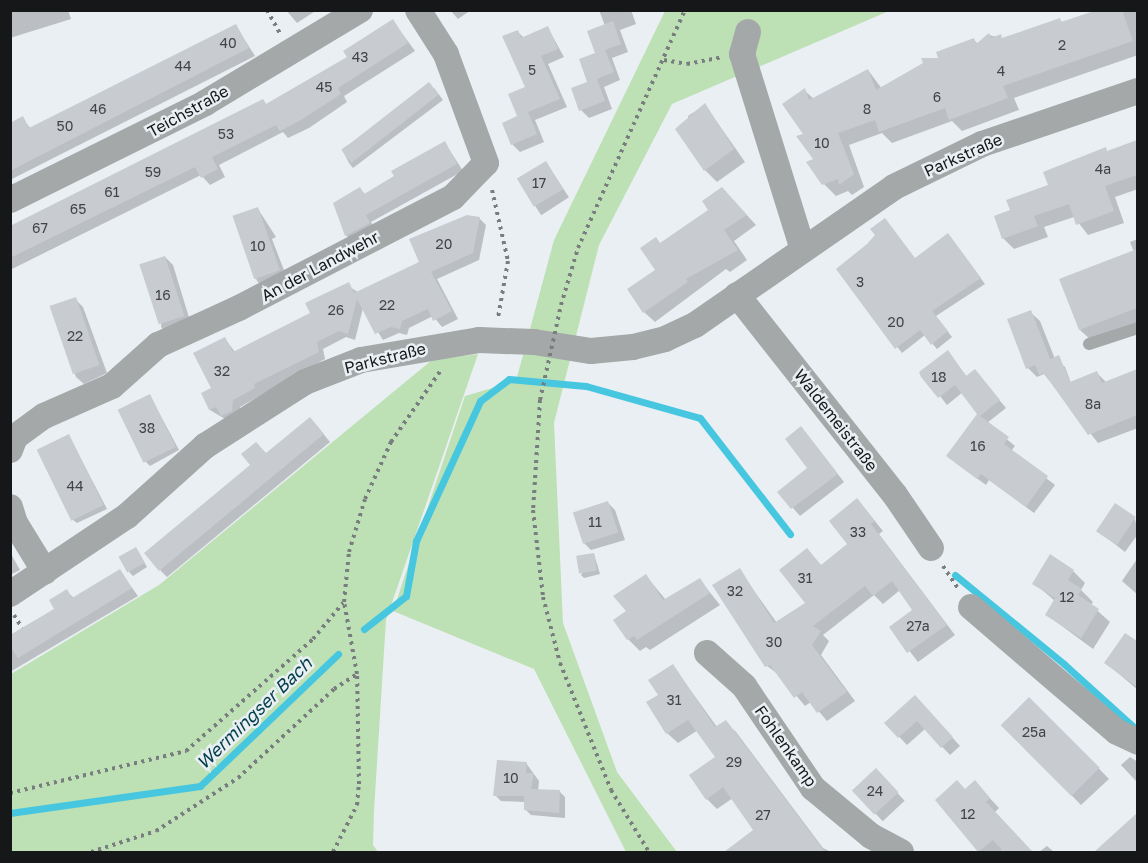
<!DOCTYPE html>
<html>
<head>
<meta charset="utf-8">
<style>
	body { margin:0 }
	#map { position:relative; width:1148px; height:863px; overflow:hidden; background:#eaeff4; font-family:"Golos Text",sans-serif }
	div>[style] { position:absolute }
	.green>* { inset:0; background:#bde1b4 }
	.shadow>* { inset:0; background:#0003; transform-origin:0 0 }
	.stream>* { height:7px; margin:-3.5px; padding:0 3.5px; transform-origin:3.5px; border-radius:3.5px; background:#47c7df }
	.building>* { inset:0; background:#c8ccd1; transform-origin:0 0 }
	.path>* { height:4px; margin-top:-2px; transform-origin:0; background:repeating-linear-gradient(90deg,#7a7d80 0 3px,transparent 0 7.5px) }
	.service>* { height:12px; margin:-6px; padding:0 6px; transform-origin:6px; border-radius:6px; background:#a5a8a8 }
	.minor>* { height:26px; margin:-13px; padding:0 13px; transform-origin:13px; border-radius:13px; background:#a5a8a8 }
	.path-bridge>* { height:4px; margin-top:-2px; transform-origin:0; background:repeating-linear-gradient(90deg,#7a7d80 0 3px,transparent 0 7.5px) }
	span { translate:-50% -50%; white-space:nowrap; text-align:center; line-height:1.15; -webkit-text-stroke:5px #eaeff4; paint-order:stroke }
	.number-label { font-size:14px; color:#424446 }
	.number-label span { -webkit-text-stroke-width:0 }
	.street-label { font-size:16px; color:#151718 }
	.water-label { font-size:18px; color:#033f49; font-style:italic }
	.frame { position:absolute; inset:0; border:12px solid #151718; pointer-events:none }
</style>
</head>
<body>
<div id="map">
	<div class="green">
		<div style="clip-path:polygon(665px 11px,889px 11px,672px 104px,599px 245px,554px 423px,563px 623px,617px 772px,677px 852px,626px 852px,534px 669px,393px 611px,465px 396px,516px 381px,554px 240px)"></div>
		<div style="clip-path:polygon(478px 354px,386px 620px,374px 811px,373px 845px,378px 852px,11px 852px,11px 674px,159px 585px,432px 360px)"></div>
	</div>
	<div class="shadow">
		<div style="clip-path:polygon(10px 10px,68px 10px,71px 19px,10px 38px)"></div>
		<div style="clip-path:polygon(286px 10px,317px 10px,297px 23px)"></div>
		<div style="clip-path:polygon(450px 10px,471px 10px,458px 19px)"></div>
		<div style="clip-path:polygon(599px 10px,631px 10px,636px 24px,620px 30px,628px 52px,612px 58px,620px 80px,604px 87px,612px 109px,589px 118px,581px 110px,605px 26px)"></div>
		<div style="clip-path:polygon(1099px 10px,1138px 10px,1138px 55px,1014px 98px,1019px 110px,962px 131px,952px 121px,892px 143px,882px 133px,849px 145px,864px 187px,852px 195px,848px 191px,836px 196px,824px 184px,806px 134px,804px 90px,814px 99px,868px 70px,882px 89px,973px 39px,978px 44px,989px 35px,1004px 39px,1059px 19px,1063px 23px)"></div>
		<div style="clip-path:polygon(393px 21px,415px 51px,344px 96px,347px 102px,309px 128px,288px 138px,283px 132px,219px 165px,225px 177px,210px 185px,201px 175px,10px 270px,10px 228px,263px 101px,267px 105px,349px 58px)"></div>
		<div style="clip-path:polygon(236px 26px,255px 56px,10px 180px,10px 124px,22px 118px,31px 129px)"></div>
		<div style="clip-path:polygon(548px 28px,564px 57px,548px 64px,567px 107px,535px 120px,544px 142px,520px 152px,512px 144px,527px 88px,518px 32px,524px 38px)"></div>
		<div style="clip-path:polygon(434px 88px,443px 100px,353px 168px,349px 163px,342px 149px)"></div>
		<div style="clip-path:polygon(705px 105px,745px 162px,717px 182px,705px 170px,688px 116px)"></div>
		<div style="clip-path:polygon(1138px 142px,1138px 189px,1115px 197px,1124px 223px,1088px 235px,1074px 217px,1044px 227px,1048px 237px,1014px 249px,1003px 238px,1012px 211px,1050px 186px,1045px 173px)"></div>
		<div style="clip-path:polygon(445px 143px,463px 171px,371px 222px,376px 230px,353px 242px,346px 235px,360px 189px,366px 195px)"></div>
		<div style="left:546px;top:162px;width:42px;height:33px;rotate:57deg"></div>
		<div style="clip-path:polygon(732px 199px,756px 225px,734px 241px,747px 260px,730px 272px,726px 269px,655px 322px,644px 312px,657px 270px)"></div>
		<div style="clip-path:polygon(258px 209px,276px 237px,272px 239px,287px 278px,265px 289px,257px 281px,235px 220px)"></div>
		<div style="clip-path:polygon(479px 218px,486px 225px,479px 260px,437px 279px,458px 319px,442px 327px,433px 316px,409px 328px,407px 335px,399px 333px,383px 340px,363px 308px,355px 340px,346px 337px,323px 349px,325px 359px,240px 407px,241px 416px,230px 422px,210px 410px,203px 394px,213px 389px,225px 339px,235px 352px,312px 314px,347px 285px,359px 293px,421px 263px)"></div>
		<div style="clip-path:polygon(1138px 239px,1138px 324px,1092px 341px,1080px 330px,1134px 252px,1130px 242px)"></div>
		<div style="clip-path:polygon(953px 241px,985px 284px,936px 316px,952px 337px,937px 349px,925px 335px,902px 353px,838px 269px,916px 260px)"></div>
		<div style="clip-path:polygon(165px 257px,173px 265px,191px 324px,168px 335px,161px 327px)"></div>
		<div style="clip-path:polygon(75px 299px,83px 307px,107px 373px,84px 384px,76px 377px,53px 310px)"></div>
		<div style="clip-path:polygon(1030px 312px,1040px 321px,1055px 359px,1065px 367px,1071px 383px,1097px 373px,1107px 383px,1138px 371px,1138px 428px,1098px 443px,1044px 374px,1037px 377px,1028px 368px)"></div>
		<div style="clip-path:polygon(948px 352px,967px 377px,975px 371px,1006px 408px,987px 423px,1015px 446px,1011px 451px,1055px 485px,1034px 513px,989px 480px,986px 485px,956px 463px,979px 414px,963px 392px,947px 405px,921px 372px)"></div>
		<div style="clip-path:polygon(150px 396px,179px 450px,150px 466px,146px 462px)"></div>
		<div style="clip-path:polygon(317px 426px,330px 442px,167px 577px,160px 570px,266px 455px)"></div>
		<div style="clip-path:polygon(69px 436px,107px 509px,77px 523px,73px 520px)"></div>
		<div style="clip-path:polygon(808px 436px,844px 482px,800px 516px,779px 492px,809px 468px)"></div>
		<div style="clip-path:polygon(607px 502px,615px 510px,625px 540px,591px 550px,583px 542px)"></div>
		<div style="clip-path:polygon(866px 510px,883px 531px,879px 534px,955px 635px,918px 662px,891px 627px,915px 610px,900px 590px,883px 604px,874px 595px,823px 635px,829px 641px,821px 655px,855px 701px,827px 721px,811px 702px,805px 706px,778px 674px,767px 666px,714px 586px,739px 570px,777px 623px,808px 603px,807px 550px,822px 566px,849px 544px)"></div>
		<div style="clip-path:polygon(1135px 519px,1138px 534px,1125px 552px,1098px 531px)"></div>
		<div style="clip-path:polygon(10px 552px,20px 570px,10px 575px)"></div>
		<div style="clip-path:polygon(139px 553px,147px 567px,133px 576px,129px 572px)"></div>
		<div style="clip-path:polygon(594px 554px,600px 574px,584px 578px,581px 575px)"></div>
		<div style="clip-path:polygon(1137px 559px,1138px 559px,1138px 595px,1122px 581px)"></div>
		<div style="clip-path:polygon(120px 571px,138px 596px,10px 672px,10px 637px,56px 609px,66px 591px,74px 598px)"></div>
		<div style="clip-path:polygon(1073px 571px,1085px 583px,1081px 590px,1093px 602px,1091px 605px,1110px 622px,1093px 649px,1047px 615px,1055px 601px,1034px 583px)"></div>
		<div style="clip-path:polygon(646px 576px,666px 600px,700px 580px,720px 605px,650px 650px,646px 647px,640px 651px,628px 639px,628px 612px)"></div>
		<div style="clip-path:polygon(1126px 635px,1138px 643px,1138px 690px,1106px 663px)"></div>
		<div style="clip-path:polygon(673px 666px,717px 727px,725px 722px,736px 732px,823px 848px,831px 852px,743px 852px,737px 844px,755px 830px,733px 798px,717px 809px,707px 799px,717px 757px,698px 730px,678px 743px,667px 733px,660px 695px)"></div>
		<div style="clip-path:polygon(923px 705px,960px 746px,950px 755px,925px 729px,907px 745px,886px 723px)"></div>
		<div style="clip-path:polygon(1002px 724px,1081px 750px,1109px 779px,1081px 805px)"></div>
		<div style="clip-path:polygon(1130px 757px,1138px 762px,1136px 781px,1121px 765px)"></div>
		<div style="clip-path:polygon(526px 763px,539px 781px,538px 791px,559px 791px,565px 797px,565px 818px,531px 815px,525px 809px,525px 802px,501px 801px,495px 795px)"></div>
		<div style="left:876px;top:770px;width:42px;height:30px;rotate:47deg"></div>
		<div style="clip-path:polygon(965px 790px,984px 792px,999px 808px,995px 812px,1032px 852px,1007px 852px,1004px 849px,1000px 852px,980px 852px,937px 800px)"></div>
		<div style="clip-path:polygon(1138px 815px,1138px 852px,1096px 852px)"></div>
		<div style="clip-path:polygon(1047px 846px,1054px 852px,1039px 852px)"></div>
	</div>
	<div class="stream">
		<div style="left:955px;top:575px;width:141px;rotate:39.2deg"></div>
		<div style="left:1064px;top:664px;width:97px;rotate:42.1deg"></div>
		<div style="left:364px;top:629px;width:53px;rotate:-38.2deg"></div>
		<div style="left:406px;top:596px;width:56px;rotate:-79.7deg"></div>
		<div style="left:416px;top:541px;width:154px;rotate:-65.4deg"></div>
		<div style="left:480px;top:401px;width:36px;rotate:-37deg"></div>
		<div style="left:509px;top:379px;width:77px;rotate:5.2deg"></div>
		<div style="left:586px;top:386px;width:118px;rotate:15.7deg"></div>
		<div style="left:700px;top:418px;width:147px;rotate:52.2deg"></div>
		<div style="left:10px;top:813px;width:192px;rotate:-8.1deg"></div>
		<div style="left:200px;top:786px;width:191px;rotate:-43.7deg"></div>
	</div>
	<div class="building">
		<div style="clip-path:polygon(1097px 10px,1122px 10px,1133px 41px,1003px 86px,1008px 98px,949px 120px,945px 108px,879px 132px,875px 120px,838px 133px,854px 174px,839px 185px,838px 179px,822px 185px,806px 162px,813px 159px,796px 136px,803px 134px,782px 104px,805px 88px,809px 100px,868px 69px,876px 90px,923px 63px,921px 58px,938px 58px,936px 52px,974px 38px,976px 44px,989px 33px,991px 38px,1001px 34px,1002px 38px,1060px 18px,1061px 22px)"></div>
		<div style="clip-path:polygon(393px 19px,408px 43px,338px 88px,341px 94px,301px 120px,280px 131px,276px 125px,212px 157px,218px 169px,201px 178px,195px 167px,10px 258px,10px 226px,263px 99px,266px 104px,347px 57px,343px 51px)"></div>
		<div style="clip-path:polygon(613px 21px,621px 44px,605px 50px,614px 72px,597px 79px,605px 101px,579px 111px,571px 88px,587px 82px,579px 59px,595px 53px,587px 31px)"></div>
		<div style="clip-path:polygon(236px 24px,249px 48px,10px 171px,10px 123px,23px 116px,29px 128px)"></div>
		<div style="clip-path:polygon(548px 26px,558px 49px,541px 56px,560px 99px,528px 112px,537px 134px,511px 145px,502px 123px,517px 116px,508px 94px,525px 87px,502px 36px,518px 30px,521px 38px)"></div>
		<div style="left:429px;top:82px;width:16px;height:111px;rotate:52deg"></div>
		<div style="clip-path:polygon(705px 103px,734px 149px,704px 171px,675px 129px)"></div>
		<div style="clip-path:polygon(1137px 140px,1137px 175px,1105px 186px,1114px 211px,1076px 225px,1069px 204px,1034px 216px,1038px 226px,1002px 239px,994px 216px,1010px 210px,1006px 200px,1048px 185px,1043px 172px,1106px 147px,1107px 151px)"></div>
		<div style="clip-path:polygon(445px 141px,457px 164px,366px 215px,370px 223px,345px 236px,333px 203px,360px 187px,364px 194px,394px 176px,391px 171px)"></div>
		<div style="left:546px;top:161px;width:33px;height:34px;rotate:59deg"></div>
		<div style="clip-path:polygon(722px 187px,747px 215px,724px 230px,738px 250px,686px 279px,688px 282px,643px 313px,627px 289px,655px 270px,640px 248px,656px 237px,660px 243px,708px 210px,702px 201px)"></div>
		<div style="left:258px;top:207px;width:67px;height:27px;rotate:71deg"></div>
		<div style="clip-path:polygon(467px 215px,480px 217px,473px 253px,431px 272px,452px 311px,433px 321px,428px 309px,402px 321px,400px 329px,391px 327px,375px 334px,357px 299px,348px 334px,339px 331px,317px 342px,319px 352px,254px 384px,255px 388px,233px 400px,232px 411px,221px 416px,216px 407px,209px 410px,201px 393px,211px 388px,193px 353px,225px 337px,233px 352px,310px 313px,305px 303px,349px 282px,354px 293px,419px 262px,409px 239px)"></div>
		<div style="clip-path:polygon(885px 218px,915px 258px,948px 233px,981px 278px,932px 311px,948px 331px,931px 345px,920px 330px,895px 349px,836px 269px,867px 244px,875px 235px,870px 229px)"></div>
		<div style="clip-path:polygon(1137px 249px,1137px 308px,1079px 330px,1059px 279px)"></div>
		<div style="left:165px;top:256px;width:63px;height:27px;rotate:72deg"></div>
		<div style="left:76px;top:297px;width:72px;height:28px;rotate:71deg"></div>
		<div style="clip-path:polygon(1031px 310px,1050px 359px,1059px 355px,1070px 382px,1097px 371px,1102px 383px,1137px 369px,1137px 415px,1088px 435px,1044px 373px,1039px 375px,1035px 365px,1026px 369px,1007px 319px)"></div>
		<div style="clip-path:polygon(948px 350px,966px 376px,975px 369px,1000px 400px,980px 416px,1009px 437px,1004px 444px,1048px 476px,1026px 507px,981px 474px,977px 479px,946px 456px,977px 414px,955px 385px,938px 398px,921px 377px,919px 372px)"></div>
		<div style="left:150px;top:394px;width:59px;height:36px;rotate:64deg"></div>
		<div style="clip-path:polygon(310px 417px,324px 434px,159px 571px,144px 553px,250px 465px,241px 454px,256px 442px,266px 453px)"></div>
		<div style="clip-path:polygon(801px 426px,838px 474px,791px 509px,777px 492px,807px 468px,785px 439px)"></div>
		<div style="left:69px;top:434px;width:79px;height:36px;rotate:64deg"></div>
		<div style="clip-path:polygon(857px 498px,875px 521px,871px 524px,947px 625px,907px 653px,889px 627px,912px 610px,892px 581px,873px 596px,865px 586px,813px 626px,821px 631px,812px 645px,847px 692px,817px 713px,802px 692px,794px 698px,770px 665px,765px 667px,712px 585px,740px 568px,774px 623px,805px 603px,779px 570px,807px 548px,821px 565px,847px 544px,829px 521px)"></div>
		<div style="left:608px;top:501px;width:33px;height:37px;rotate:72deg"></div>
		<div style="left:1115px;top:503px;width:25px;height:34px;rotate:34deg"></div>
		<div style="left:136px;top:547px;width:18px;height:20px;rotate:61deg"></div>
		<div style="left:594px;top:553px;width:18px;height:18px;rotate:81deg"></div>
		<div style="clip-path:polygon(1050px 554px,1074px 570px,1068px 580px,1082px 589px,1078px 595px,1099px 609px,1081px 638px,1045px 615px,1055px 598px,1032px 584px)"></div>
		<div style="clip-path:polygon(120px 569px,132px 588px,18px 658px,10px 646px,10px 635px,54px 609px,49px 600px,67px 589px,72px 598px)"></div>
		<div style="clip-path:polygon(646px 574px,663px 600px,700px 578px,710px 593px,637px 640px,634px 636px,627px 640px,613px 620px,626px 611px,613px 596px)"></div>
		<div style="clip-path:polygon(1125px 633px,1137px 641px,1137px 687px,1104px 663px)"></div>
		<div style="clip-path:polygon(673px 664px,715px 727px,726px 720px,825px 852px,724px 852px,753px 830px,723px 787px,706px 800px,689px 775px,715px 757px,688px 720px,666px 734px,646px 702px,658px 695px,648px 680px)"></div>
		<div style="clip-path:polygon(915px 695px,953px 737px,941px 748px,917px 721px,898px 738px,884px 723px)"></div>
		<div style="left:1029px;top:697px;width:100px;height:40px;rotate:45deg"></div>
		<div style="clip-path:polygon(497px 760px,527px 762px,526px 773px,534px 773px,531px 789px,560px 790px,559px 813px,524px 810px,524px 796px,493px 796px)"></div>
		<div style="left:876px;top:768px;width:33px;height:33px;rotate:47deg"></div>
		<div style="clip-path:polygon(957px 780px,965px 789px,975px 780px,990px 798px,986px 802px,1033px 852px,1004px 852px,993px 840px,978px 852px,935px 800px)"></div>
		<div style="clip-path:polygon(1137px 813px,1137px 852px,1094px 852px)"></div>
	</div>
	<div class="path">
		<div style="left:267px;top:10px;width:26px;rotate:61deg"></div>
		<div style="left:664px;top:60px;width:23px;rotate:10deg"></div>
		<div style="left:687px;top:64px;width:36px;rotate:-11deg"></div>
		<div style="left:492px;top:190px;width:73px;rotate:77.3deg"></div>
		<div style="left:508px;top:261px;width:58px;rotate:100deg"></div>
		<div style="left:561px;top:305px;width:59px;rotate:-73.4deg"></div>
		<div style="left:578px;top:248px;width:261px;rotate:-65.8deg"></div>
		<div style="left:540px;top:400px;width:110px;rotate:93.6deg"></div>
		<div style="left:533px;top:510px;width:88px;rotate:83.4deg"></div>
		<div style="left:543px;top:597px;width:68px;rotate:75.6deg"></div>
		<div style="left:560px;top:663px;width:137px;rotate:68.1deg"></div>
		<div style="left:611px;top:790px;width:73px;rotate:58.5deg"></div>
		<div style="left:943px;top:566px;width:29px;rotate:56deg"></div>
		<div style="left:14px;top:615px;width:15px;rotate:58deg"></div>
		<div style="left:10px;top:793px;width:181px;rotate:-13.4deg"></div>
		<div style="left:186px;top:751px;width:169px;rotate:-41.4deg"></div>
		<div style="left:313px;top:639px;width:47px;rotate:-50.2deg"></div>
		<div style="left:91px;top:852px;width:68px;rotate:-17.9deg"></div>
		<div style="left:156px;top:831px;width:98px;rotate:-32.9deg"></div>
		<div style="left:238px;top:778px;width:131px;rotate:-42.8deg"></div>
		<div style="left:334px;top:689px;width:27px;rotate:-33deg"></div>
		<div style="left:333px;top:852px;width:53px;rotate:-62.9deg"></div>
		<div style="left:357px;top:805px;width:21px;rotate:-85deg"></div>
		<div style="left:359px;top:784px;width:110px;rotate:-91deg"></div>
		<div style="left:357px;top:674px;width:73px;rotate:-100.2deg"></div>
		<div style="left:344px;top:602px;width:50px;rotate:-84.3deg"></div>
		<div style="left:349px;top:552px;width:55px;rotate:-73.2deg"></div>
		<div style="left:365px;top:499px;width:63px;rotate:-65.5deg"></div>
		<div style="left:391px;top:442px;width:88px;rotate:-55.2deg"></div>
	</div>
	<div class="service">
		<div style="left:1089px;top:344px;width:52px;rotate:-18.1deg"></div>
	</div>
	<div class="minor">
		<div style="left:748px;top:32px;width:23px;rotate:105deg"></div>
		<div style="left:742px;top:54px;width:205px;rotate:72.7deg"></div>
		<div style="left:10px;top:200px;width:218px;rotate:-26.4deg"></div>
		<div style="left:205px;top:103px;width:181px;rotate:-31deg"></div>
		<div style="left:737px;top:295px;width:255px;rotate:51.7deg"></div>
		<div style="left:895px;top:495px;width:64px;rotate:55.8deg"></div>
		<div style="left:10px;top:450px;width:14px;rotate:-69deg"></div>
		<div style="left:15px;top:437px;width:36px;rotate:-36deg"></div>
		<div style="left:44px;top:416px;width:74px;rotate:-23.8deg"></div>
		<div style="left:112px;top:386px;width:62px;rotate:-41.7deg"></div>
		<div style="left:158px;top:345px;width:89px;rotate:-24.6deg"></div>
		<div style="left:239px;top:308px;width:241px;rotate:-27.4deg"></div>
		<div style="left:453px;top:197px;width:47px;rotate:-45.9deg"></div>
		<div style="left:486px;top:163px;width:116px;rotate:-110.2deg"></div>
		<div style="left:446px;top:54px;width:52px;rotate:-122.5deg"></div>
		<div style="left:10px;top:507px;width:17px;rotate:73deg"></div>
		<div style="left:15px;top:523px;width:57px;rotate:58.5deg"></div>
		<div style="left:10px;top:594px;width:141px;rotate:-33.7deg"></div>
		<div style="left:127px;top:516px;width:105px;rotate:-41.9deg"></div>
		<div style="left:205px;top:446px;width:119px;rotate:-32.6deg"></div>
		<div style="left:305px;top:382px;width:60px;rotate:-21.4deg"></div>
		<div style="left:361px;top:360px;width:120px;rotate:-9.6deg"></div>
		<div style="left:479px;top:340px;width:55px;rotate:2.1deg"></div>
		<div style="left:534px;top:342px;width:58px;rotate:9deg"></div>
		<div style="left:591px;top:351px;width:42px;rotate:-5.4deg"></div>
		<div style="left:633px;top:347px;width:33px;rotate:-14deg"></div>
		<div style="left:665px;top:339px;width:33px;rotate:-25deg"></div>
		<div style="left:695px;top:325px;width:242px;rotate:-34.7deg"></div>
		<div style="left:894px;top:187px;width:98px;rotate:-26deg"></div>
		<div style="left:982px;top:144px;width:165px;rotate:-18.8deg"></div>
		<div style="left:971px;top:607px;width:192px;rotate:40.6deg"></div>
		<div style="left:1117px;top:732px;width:23px;rotate:25deg"></div>
		<div style="left:707px;top:653px;width:50px;rotate:41.7deg"></div>
		<div style="left:744px;top:686px;width:123px;rotate:55.9deg"></div>
		<div style="left:813px;top:788px;width:75px;rotate:39.6deg"></div>
		<div style="left:871px;top:836px;width:34px;rotate:28deg"></div>
	</div>
	<div class="path-bridge">
		<div style="left:540px;top:400px;width:97px;rotate:-77.5deg"></div>
	</div>
	<div class="number-label">
		<span style="left:228px;top:43px">40</span>
		<span style="left:1062px;top:45px">2</span>
		<span style="left:360px;top:57px">43</span>
		<span style="left:183px;top:66px">44</span>
		<span style="left:532px;top:70px">5</span>
		<span style="left:1001px;top:71px">4</span>
		<span style="left:324px;top:87px">45</span>
		<span style="left:937px;top:97px">6</span>
		<span style="left:98px;top:109px">46</span>
		<span style="left:867px;top:109px">8</span>
		<span style="left:65px;top:126px">50</span>
		<span style="left:226px;top:134px">53</span>
		<span style="left:822px;top:143px">10</span>
		<span style="left:1103px;top:169px">4a</span>
		<span style="left:153px;top:172px">59</span>
		<span style="left:539px;top:183px">17</span>
		<span style="left:112px;top:192px">61</span>
		<span style="left:78px;top:209px">65</span>
		<span style="left:40px;top:228px">67</span>
		<span style="left:444px;top:244px">20</span>
		<span style="left:258px;top:246px">10</span>
		<span style="left:860px;top:282px">3</span>
		<span style="left:163px;top:295px">16</span>
		<span style="left:387px;top:305px">22</span>
		<span style="left:336px;top:310px">26</span>
		<span style="left:896px;top:322px">20</span>
		<span style="left:75px;top:336px">22</span>
		<span style="left:222px;top:371px">32</span>
		<span style="left:939px;top:377px">18</span>
		<span style="left:1093px;top:404px">8a</span>
		<span style="left:147px;top:428px">38</span>
		<span style="left:978px;top:446px">16</span>
		<span style="left:75px;top:486px">44</span>
		<span style="left:595px;top:522px">11</span>
		<span style="left:858px;top:532px">33</span>
		<span style="left:805px;top:578px">31</span>
		<span style="left:735px;top:591px">32</span>
		<span style="left:1067px;top:597px">12</span>
		<span style="left:918px;top:626px">27a</span>
		<span style="left:774px;top:642px">30</span>
		<span style="left:674px;top:700px">31</span>
		<span style="left:1034px;top:732px">25a</span>
		<span style="left:734px;top:762px">29</span>
		<span style="left:511px;top:778px">10</span>
		<span style="left:875px;top:791px">24</span>
		<span style="left:968px;top:814px">12</span>
		<span style="left:763px;top:815px">27</span>
	</div>
	<div class="street-label">
		<span style="left:188px;top:111px;rotate:-29deg">Teichstraße</span>
		<span style="left:963px;top:155px;rotate:-24deg">Parkstraße</span>
		<span style="left:320px;top:266px;rotate:-28deg">An der Landwehr</span>
		<span style="left:385px;top:358px;rotate:-14deg">Parkstraße</span>
		<span style="left:836px;top:420px;rotate:52deg">Waldemeistraße</span>
		<span style="left:786px;top:746px;rotate:55deg">Fohlenkamp</span>
	</div>
	<div class="water-label">
		<span style="left:254px;top:713px;rotate:-44deg">Wermingser Bach</span>
	</div>
	<div class="frame"></div>
</div>
</body>
</html>
